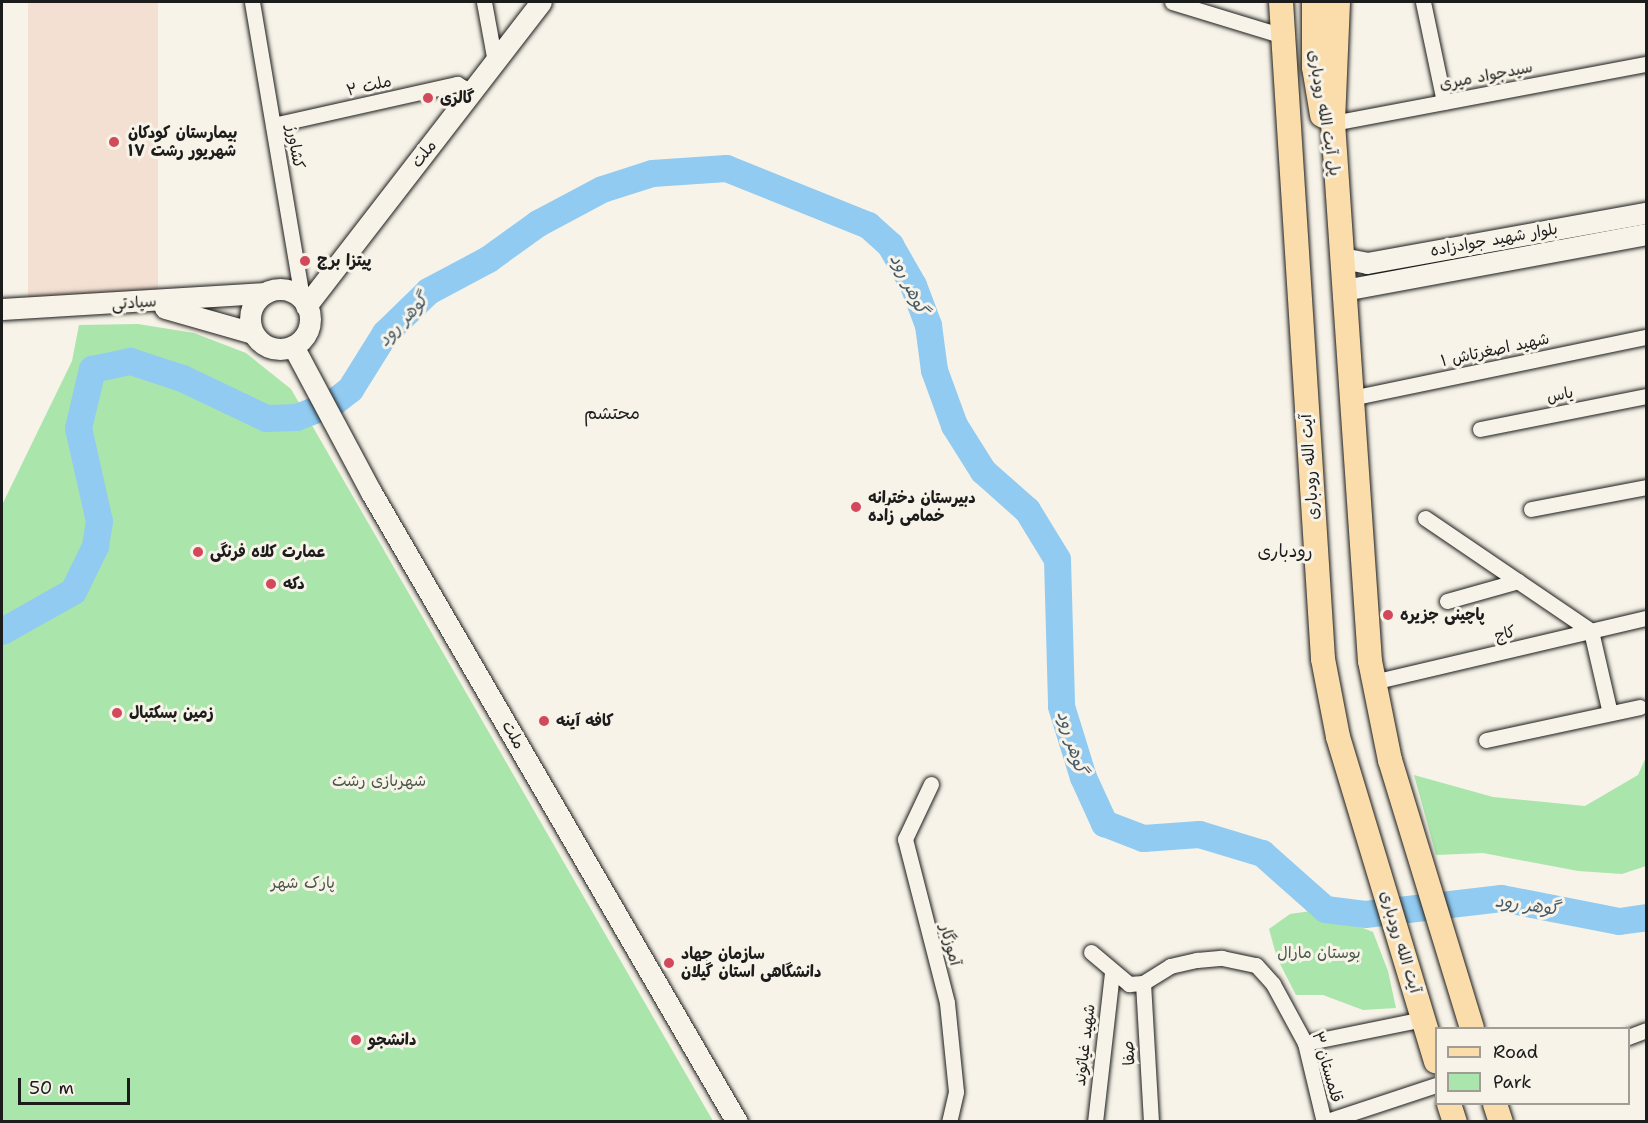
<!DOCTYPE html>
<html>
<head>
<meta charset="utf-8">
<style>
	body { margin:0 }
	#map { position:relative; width:1648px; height:1123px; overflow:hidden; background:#f7f3e8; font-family:"Shantell Sans","Playpen Sans Arabic",sans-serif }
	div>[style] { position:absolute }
	.built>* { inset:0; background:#f3e0d3; transform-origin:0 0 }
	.green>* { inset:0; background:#aae5ab }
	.river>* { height:27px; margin:-13.5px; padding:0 13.5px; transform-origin:13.5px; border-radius:13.5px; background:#91cbf1 }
	.roads { filter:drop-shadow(0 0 2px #1c1c1c) drop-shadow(0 0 2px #1c1c1c) }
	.street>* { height:15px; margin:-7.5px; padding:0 7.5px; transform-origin:7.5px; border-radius:7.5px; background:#f7f3e8 }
	.secondary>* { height:21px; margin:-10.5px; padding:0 10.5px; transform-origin:10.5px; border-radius:10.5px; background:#f7f3e8 }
	.secondary>.ring { margin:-10.5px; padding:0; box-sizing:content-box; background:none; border:21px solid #f7f3e8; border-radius:50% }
	.primary>* { height:24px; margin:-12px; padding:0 12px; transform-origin:12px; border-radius:12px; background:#faddab }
	.dots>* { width:16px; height:16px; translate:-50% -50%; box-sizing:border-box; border:3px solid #f7f3e8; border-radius:50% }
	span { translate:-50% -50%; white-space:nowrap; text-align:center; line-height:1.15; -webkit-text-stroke:6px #f7f3e8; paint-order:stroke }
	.street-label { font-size:16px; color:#1c1c1c }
	.poi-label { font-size:16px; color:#1c1c1c; font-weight:700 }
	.left { translate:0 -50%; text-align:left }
	.park-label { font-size:16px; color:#475847 }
	.water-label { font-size:18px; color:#455967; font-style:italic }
	.neighbourhood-label { font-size:18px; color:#1c1c1c }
	.frame { position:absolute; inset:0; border:3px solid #1c1c1c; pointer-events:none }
	.legend { position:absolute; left:1435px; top:1027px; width:195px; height:78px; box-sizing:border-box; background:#f7f3e8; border:2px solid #9f9d96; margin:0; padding:8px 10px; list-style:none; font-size:18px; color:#1c1c1c }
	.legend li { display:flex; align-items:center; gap:12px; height:30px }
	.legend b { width:30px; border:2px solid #9f9d96 }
	.scale { position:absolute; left:18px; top:1078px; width:112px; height:27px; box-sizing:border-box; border:3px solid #1c1c1c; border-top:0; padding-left:8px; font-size:18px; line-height:21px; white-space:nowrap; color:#1c1c1c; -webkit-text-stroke:4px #f7f3e8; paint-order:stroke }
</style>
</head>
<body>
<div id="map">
	<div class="built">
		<div style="left:28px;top:2px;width:130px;height:295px"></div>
	</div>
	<div class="green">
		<div style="clip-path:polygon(138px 324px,194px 333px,246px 353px,291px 389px,713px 1121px,2px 1121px,2px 505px,72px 361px,79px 325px)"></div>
		<div style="clip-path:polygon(1646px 757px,1646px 866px,1622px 874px,1578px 871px,1483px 853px,1436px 855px,1414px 775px,1493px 797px,1585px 806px,1638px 775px)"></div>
		<div style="clip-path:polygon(1318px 910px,1373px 932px,1388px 971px,1396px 1008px,1363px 1010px,1323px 995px,1296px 995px,1277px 958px,1269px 929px,1290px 914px)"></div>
	</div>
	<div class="river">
		<div style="left:2px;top:631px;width:81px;rotate:-29.4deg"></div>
		<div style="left:73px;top:591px;width:50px;rotate:-63.9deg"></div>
		<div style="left:95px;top:546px;width:25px;rotate:-81deg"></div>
		<div style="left:99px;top:521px;width:95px;rotate:-102.7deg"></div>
		<div style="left:78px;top:428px;width:61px;rotate:-76.7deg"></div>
		<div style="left:92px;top:369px;width:39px;rotate:-12deg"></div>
		<div style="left:130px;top:361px;width:55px;rotate:18.1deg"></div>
		<div style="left:182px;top:378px;width:93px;rotate:25.5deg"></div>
		<div style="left:266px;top:418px;width:30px;rotate:-2deg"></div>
		<div style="left:296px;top:417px;width:39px;rotate:-21deg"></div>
		<div style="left:332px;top:403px;width:23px;rotate:-38deg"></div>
		<div style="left:350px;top:389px;width:66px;rotate:-58deg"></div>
		<div style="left:385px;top:333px;width:60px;rotate:-44.3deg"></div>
		<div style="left:428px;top:291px;width:68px;rotate:-28.1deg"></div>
		<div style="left:488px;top:259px;width:62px;rotate:-35.8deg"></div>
		<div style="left:538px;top:223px;width:72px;rotate:-28deg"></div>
		<div style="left:602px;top:189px;width:52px;rotate:-17.7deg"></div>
		<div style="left:652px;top:173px;width:74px;rotate:-3.9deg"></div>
		<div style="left:726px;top:168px;width:153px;rotate:21.9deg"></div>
		<div style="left:868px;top:225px;width:30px;rotate:42deg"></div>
		<div style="left:890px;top:245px;width:46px;rotate:60.1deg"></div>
		<div style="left:913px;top:285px;width:43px;rotate:69.4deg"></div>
		<div style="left:928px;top:325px;width:45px;rotate:82.4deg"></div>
		<div style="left:934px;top:370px;width:59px;rotate:70deg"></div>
		<div style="left:954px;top:425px;width:54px;rotate:57.8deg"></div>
		<div style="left:983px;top:471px;width:59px;rotate:41.6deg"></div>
		<div style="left:1027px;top:510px;width:57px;rotate:58.5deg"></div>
		<div style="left:1057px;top:559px;width:147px;rotate:88.4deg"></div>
		<div style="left:1061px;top:706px;width:74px;rotate:72.8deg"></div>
		<div style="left:1083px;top:777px;width:51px;rotate:65.5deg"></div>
		<div style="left:1104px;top:823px;width:42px;rotate:21deg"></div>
		<div style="left:1143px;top:838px;width:56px;rotate:-4.1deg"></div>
		<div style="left:1199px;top:834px;width:66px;rotate:16.8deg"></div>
		<div style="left:1262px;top:853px;width:84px;rotate:41.6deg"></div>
		<div style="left:1325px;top:909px;width:40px;rotate:7.1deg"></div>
		<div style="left:1365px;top:914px;width:137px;rotate:-6.7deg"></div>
		<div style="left:1501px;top:898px;width:120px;rotate:11deg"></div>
		<div style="left:1619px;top:921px;width:27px;rotate:-8deg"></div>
	</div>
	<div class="roads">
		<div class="street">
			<div style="left:252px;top:2px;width:301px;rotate:80.4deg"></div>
			<div style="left:484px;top:2px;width:61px;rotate:79.6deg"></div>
			<div style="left:1172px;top:2px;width:116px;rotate:17deg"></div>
			<div style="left:1423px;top:2px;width:102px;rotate:78.1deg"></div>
			<div style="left:1333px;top:123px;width:319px;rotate:-10.7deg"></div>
			<div style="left:273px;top:125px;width:189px;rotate:-12.6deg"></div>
			<div style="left:457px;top:84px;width:17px;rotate:28deg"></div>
			<div style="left:1351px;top:398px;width:301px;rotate:-11.7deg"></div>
			<div style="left:1480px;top:429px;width:169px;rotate:-11.2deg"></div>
			<div style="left:1531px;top:509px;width:117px;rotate:-10.8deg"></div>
			<div style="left:1425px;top:518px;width:201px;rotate:34.2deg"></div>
			<div style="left:1591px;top:631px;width:84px;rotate:77deg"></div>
			<div style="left:1447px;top:601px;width:74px;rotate:-15.7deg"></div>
			<div style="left:1373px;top:682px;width:280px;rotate:-13.2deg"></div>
			<div style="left:1486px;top:740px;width:157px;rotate:-12.1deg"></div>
			<div style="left:931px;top:784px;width:61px;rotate:115.3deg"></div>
			<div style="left:905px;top:839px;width:169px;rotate:75.6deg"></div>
			<div style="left:947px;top:1003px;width:89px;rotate:84.2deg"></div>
			<div style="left:956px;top:1092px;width:31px;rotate:103deg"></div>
			<div style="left:1091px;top:952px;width:50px;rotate:40.1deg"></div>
			<div style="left:1129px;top:984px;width:14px;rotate:-4deg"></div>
			<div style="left:1143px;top:983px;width:32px;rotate:-32deg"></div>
			<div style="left:1170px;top:966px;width:28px;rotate:-13deg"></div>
			<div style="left:1197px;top:960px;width:25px;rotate:-5deg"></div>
			<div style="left:1222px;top:958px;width:35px;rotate:12deg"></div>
			<div style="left:1256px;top:965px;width:25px;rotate:48deg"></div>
			<div style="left:1273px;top:984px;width:67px;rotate:61.5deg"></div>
			<div style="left:1305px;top:1043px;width:81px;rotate:76.5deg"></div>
			<div style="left:1324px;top:1122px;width:118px;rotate:-18.3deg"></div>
			<div style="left:1143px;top:983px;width:139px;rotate:86.7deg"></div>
			<div style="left:1628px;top:1037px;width:19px;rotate:-21deg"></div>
			<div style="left:1305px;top:1043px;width:110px;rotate:-11.5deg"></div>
			<div style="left:1095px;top:1122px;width:151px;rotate:-83.5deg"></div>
		</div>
		<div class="secondary">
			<div style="left:1342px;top:258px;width:25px;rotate:11deg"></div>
			<div style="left:1367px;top:263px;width:283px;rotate:-10.2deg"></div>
			<div class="ring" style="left:250px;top:289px;width:39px;height:39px"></div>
			<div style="left:1344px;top:290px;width:307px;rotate:-10.5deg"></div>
			<div style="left:306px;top:306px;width:384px;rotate:-52.3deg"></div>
			<div style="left:165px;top:308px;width:91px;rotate:15.9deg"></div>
			<div style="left:2px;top:309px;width:264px;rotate:-3.5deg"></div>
			<div style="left:293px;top:346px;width:166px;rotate:61.9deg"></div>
			<div style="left:371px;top:492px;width:729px;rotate:59.85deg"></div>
		</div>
		<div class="primary">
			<div style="left:1281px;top:2px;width:658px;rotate:86.34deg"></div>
			<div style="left:1323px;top:659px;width:79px;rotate:79.1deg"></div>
			<div style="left:1338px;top:737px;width:339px;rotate:73.2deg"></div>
			<div style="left:1314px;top:2px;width:65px;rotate:90deg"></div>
			<div style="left:1314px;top:67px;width:49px;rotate:80.5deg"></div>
			<div style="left:1338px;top:2px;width:121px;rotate:92.4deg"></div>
			<div style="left:1333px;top:123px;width:539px;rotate:86.07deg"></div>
			<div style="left:1370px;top:661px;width:101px;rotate:78.6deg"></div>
			<div style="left:1390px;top:760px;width:280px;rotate:73deg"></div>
			<div style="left:1449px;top:1104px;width:19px;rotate:72deg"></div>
			<div style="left:1495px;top:1104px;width:19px;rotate:72deg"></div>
		</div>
	</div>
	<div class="dots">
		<div style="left:428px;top:98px;background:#d1495b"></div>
		<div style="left:114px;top:142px;background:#d1495b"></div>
		<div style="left:305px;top:261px;background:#d1495b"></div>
		<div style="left:856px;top:507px;background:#d1495b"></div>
		<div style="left:198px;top:552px;background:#d1495b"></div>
		<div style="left:271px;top:584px;background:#d1495b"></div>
		<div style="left:1388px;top:615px;background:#d1495b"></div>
		<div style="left:117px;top:713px;background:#d1495b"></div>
		<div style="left:544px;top:721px;background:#d1495b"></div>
		<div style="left:669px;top:963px;background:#d1495b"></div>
		<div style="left:356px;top:1040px;background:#d1495b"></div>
	</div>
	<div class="street-label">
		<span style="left:1486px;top:76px;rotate:-11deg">سیدجواد میری</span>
		<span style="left:369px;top:86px;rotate:-13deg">ملت ۲</span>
		<span style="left:1324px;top:113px;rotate:80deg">پل آیت الله رودباری</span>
		<span style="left:295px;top:147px;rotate:80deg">کشاورز</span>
		<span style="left:424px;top:154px;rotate:-52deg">ملت</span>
		<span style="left:1494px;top:240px;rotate:-10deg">بلوار شهید جوادزاده</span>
		<span style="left:134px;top:303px;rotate:-4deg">سیادتی</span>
		<span style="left:1495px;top:350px;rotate:-12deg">شهید اصغرتاش ۱</span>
		<span style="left:1560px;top:395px;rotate:-11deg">یاس</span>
		<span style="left:1310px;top:467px;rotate:-94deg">آیت الله رودباری</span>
		<span style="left:1505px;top:634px;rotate:-14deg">کاج</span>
		<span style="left:513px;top:735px;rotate:61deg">ملت</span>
		<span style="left:1400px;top:942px;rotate:73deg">آیت الله رودباری</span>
		<span style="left:950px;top:945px;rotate:75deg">آموزگار</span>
		<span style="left:1085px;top:1045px;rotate:-83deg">شهید غیاثوند</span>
		<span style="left:1129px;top:1053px;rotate:-93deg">صفا</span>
		<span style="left:1327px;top:1067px;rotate:74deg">قلمستان ۳</span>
	</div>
	<div class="poi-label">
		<span class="left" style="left:440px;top:98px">گالری</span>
		<span class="left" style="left:128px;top:142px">بیمارستان کودکان<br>۱۷ شهریور رشت</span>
		<span class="left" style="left:317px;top:261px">پیتزا برج</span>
		<span class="left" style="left:868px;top:507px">دبیرستان دخترانه<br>خمامی زاده</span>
		<span class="left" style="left:210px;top:552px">عمارت کلاه فرنگی</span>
		<span class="left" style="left:283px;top:584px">دکه</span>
		<span class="left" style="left:1400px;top:615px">پاچینی جزیره</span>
		<span class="left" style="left:129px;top:713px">زمین بسکتبال</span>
		<span class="left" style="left:556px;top:721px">کافه آینه</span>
		<span class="left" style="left:681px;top:963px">سازمان جهاد<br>دانشگاهی استان گیلان</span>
		<span class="left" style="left:368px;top:1040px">دانشجو</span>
	</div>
	<div class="park-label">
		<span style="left:379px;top:781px">شهربازی رشت</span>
		<span style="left:303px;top:883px">پارک شهر</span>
		<span style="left:1319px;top:953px">بوستان مارال</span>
	</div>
	<div class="water-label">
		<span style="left:909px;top:284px;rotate:64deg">گوهر رود</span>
		<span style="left:403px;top:320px;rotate:-47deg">گوهر رود</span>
		<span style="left:1072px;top:742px;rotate:73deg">گوهر رود</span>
		<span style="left:1527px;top:905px;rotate:8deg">گوهر رود</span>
	</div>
	<div class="neighbourhood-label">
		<span style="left:612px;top:413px">محتشم</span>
		<span style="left:1285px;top:551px">رودباری</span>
	</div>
	<div class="frame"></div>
	<ul class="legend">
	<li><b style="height:8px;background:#faddab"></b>Road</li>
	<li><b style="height:16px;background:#aae5ab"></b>Park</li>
	</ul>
	<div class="scale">50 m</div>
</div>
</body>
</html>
